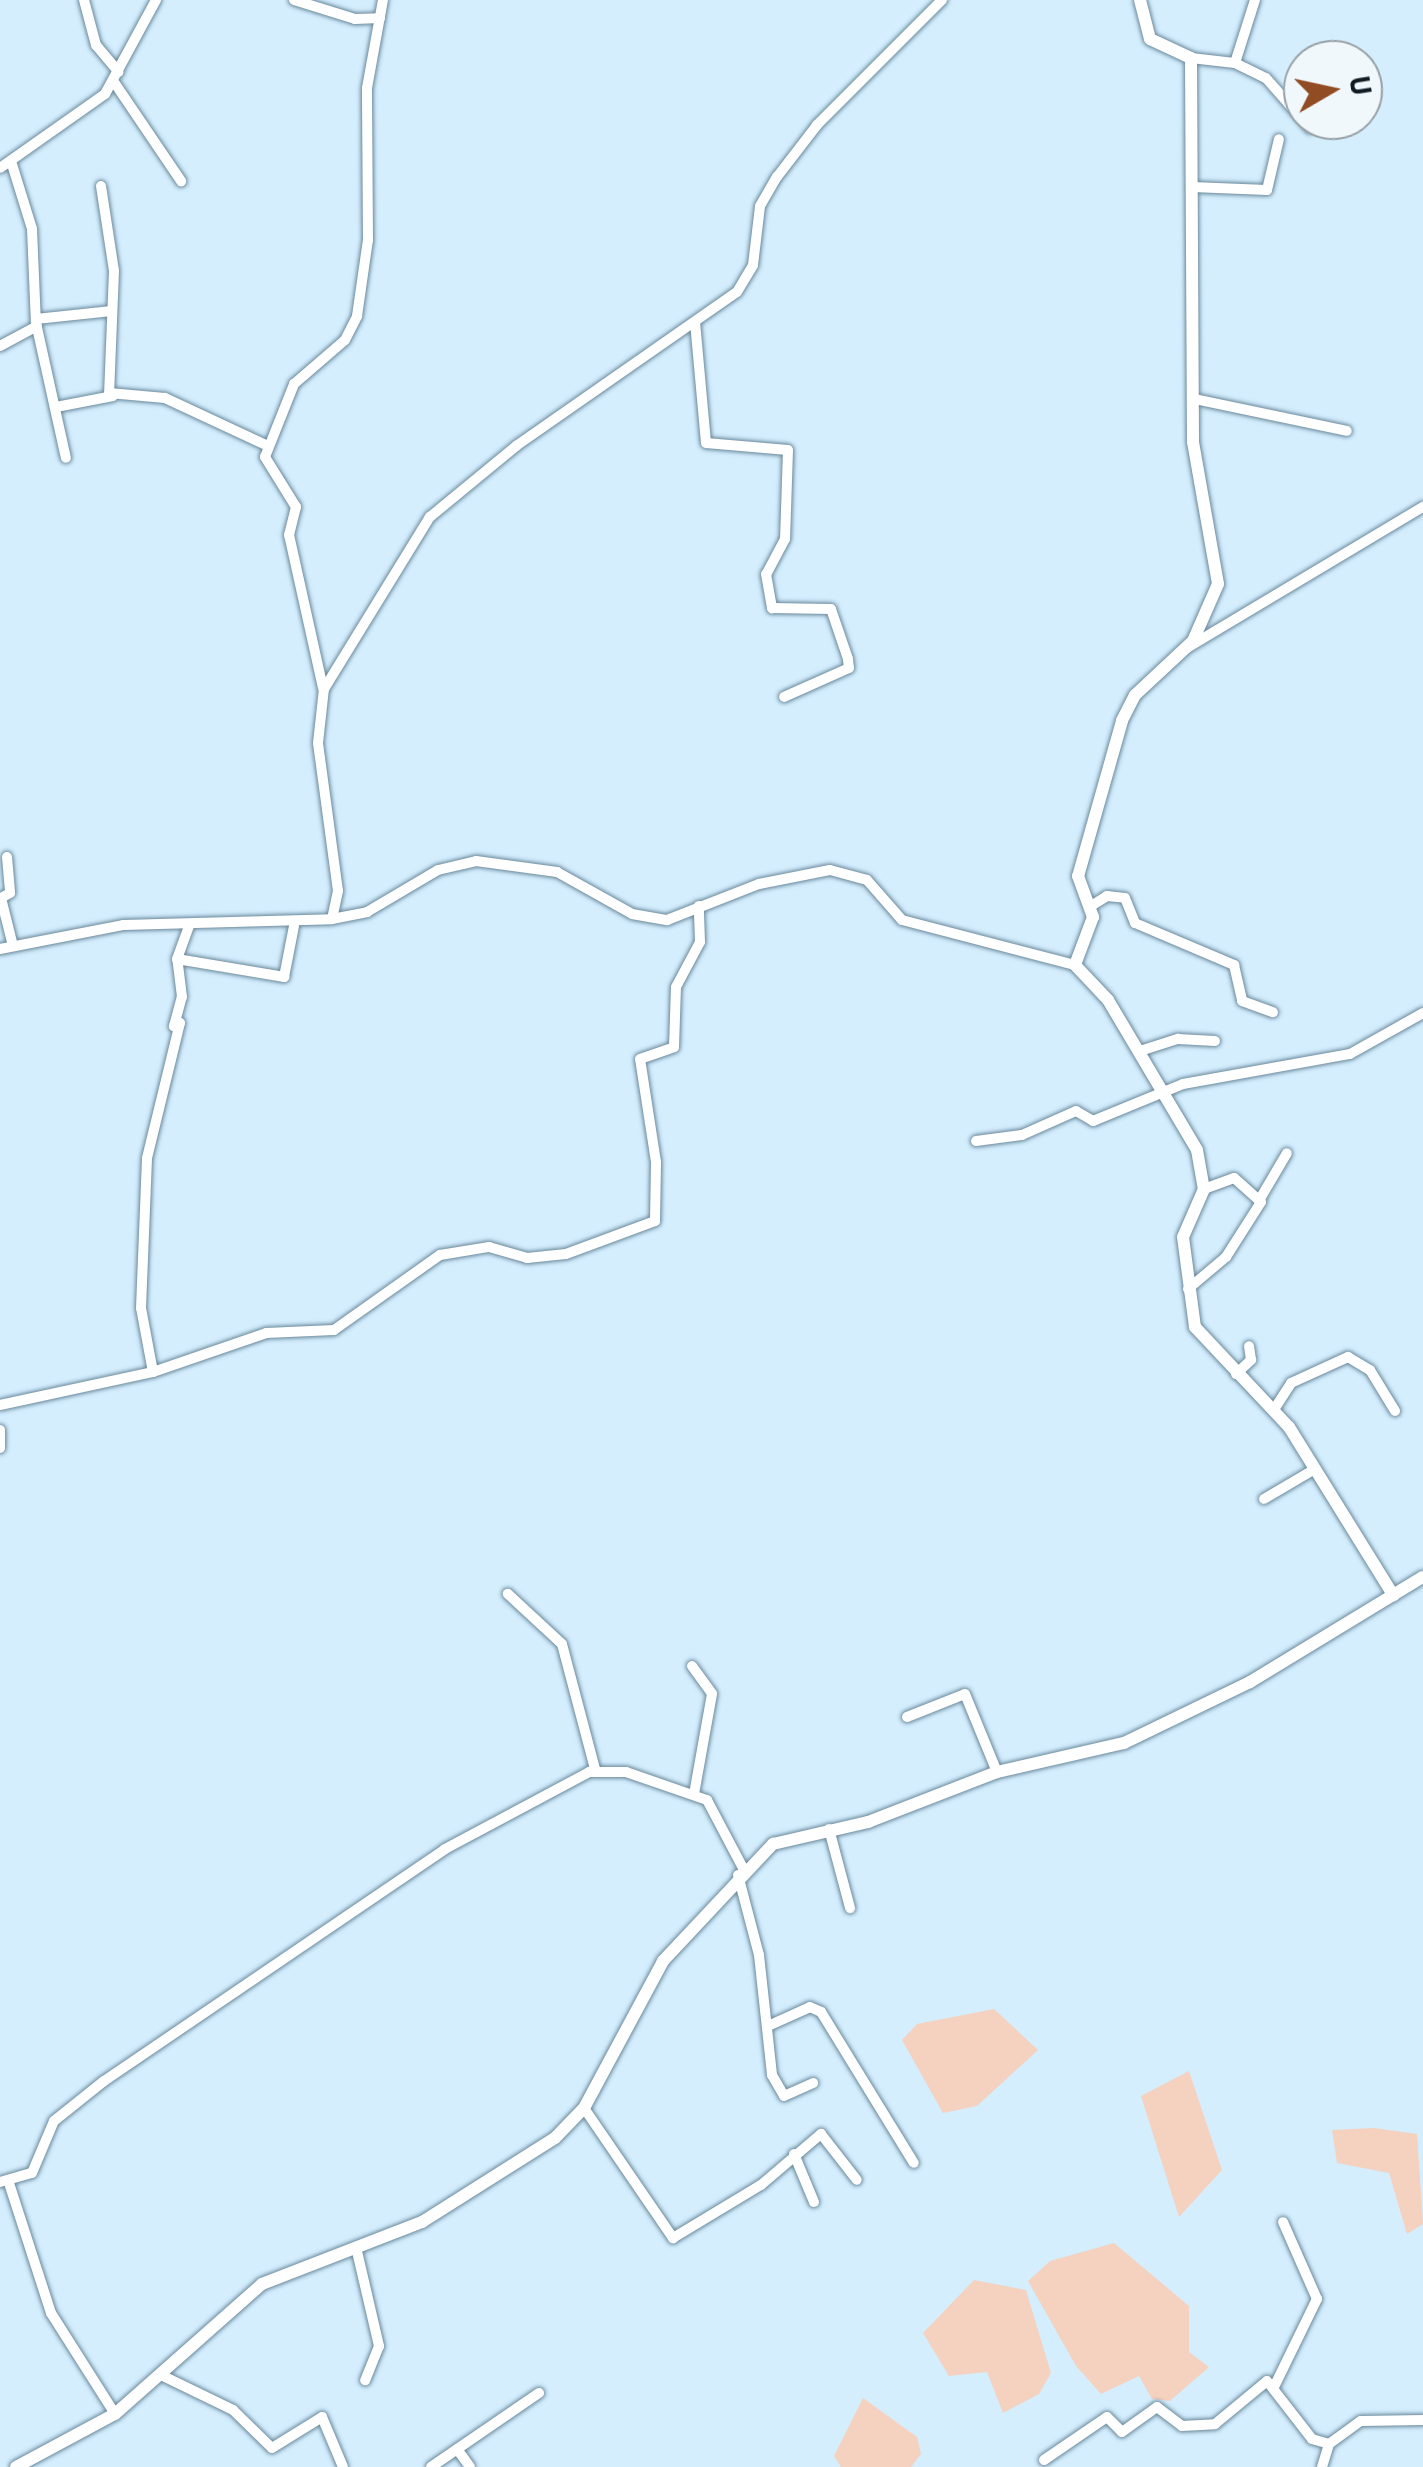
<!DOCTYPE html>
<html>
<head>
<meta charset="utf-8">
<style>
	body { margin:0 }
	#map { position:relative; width:1423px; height:2467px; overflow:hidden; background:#d4eefe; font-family:"IBM Plex Sans",sans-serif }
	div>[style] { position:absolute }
	.green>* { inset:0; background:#f5d1bf }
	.roads { filter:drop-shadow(0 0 2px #6a899b) drop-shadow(0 0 2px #6a899b) }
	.minor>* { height:10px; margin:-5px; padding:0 5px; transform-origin:5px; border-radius:5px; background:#fff }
	.tertiary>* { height:12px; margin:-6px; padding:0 6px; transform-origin:6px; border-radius:6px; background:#fff }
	span { translate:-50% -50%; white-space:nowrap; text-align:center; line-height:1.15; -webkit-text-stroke:10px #f1f8fc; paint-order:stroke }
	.north { position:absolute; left:1283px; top:40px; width:100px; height:100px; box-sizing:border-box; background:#f1f8fc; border:2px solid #97a0a5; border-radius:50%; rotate:81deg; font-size:28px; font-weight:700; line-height:40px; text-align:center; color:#101c23 }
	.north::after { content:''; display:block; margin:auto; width:35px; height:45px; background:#914c23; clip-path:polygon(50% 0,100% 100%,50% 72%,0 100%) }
</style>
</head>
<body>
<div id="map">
	<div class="green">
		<div style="clip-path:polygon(994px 2009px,1038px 2050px,977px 2106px,943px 2113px,902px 2040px,917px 2024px)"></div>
		<div style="clip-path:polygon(1189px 2071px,1222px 2170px,1179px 2217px,1141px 2096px)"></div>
		<div style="clip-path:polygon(1374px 2128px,1417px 2134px,1423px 2224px,1407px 2234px,1389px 2173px,1337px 2163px,1332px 2130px)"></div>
		<div style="clip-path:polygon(1114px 2243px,1189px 2306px,1189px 2352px,1209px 2367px,1170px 2401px,1152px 2399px,1139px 2376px,1101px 2394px,1076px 2366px,1028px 2281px,1050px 2261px)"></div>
		<div style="clip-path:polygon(974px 2280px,1026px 2290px,1051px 2373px,1039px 2394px,1003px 2413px,987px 2372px,949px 2376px,923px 2333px)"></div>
		<div style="clip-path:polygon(863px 2398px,917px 2437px,921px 2454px,911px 2467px,841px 2467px,834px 2456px)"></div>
	</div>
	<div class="roads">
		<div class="minor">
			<div style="left:84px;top:0;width:47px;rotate:75.1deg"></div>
			<div style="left:96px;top:45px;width:35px;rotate:50deg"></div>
			<div style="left:294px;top:0;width:64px;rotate:17.3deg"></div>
			<div style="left:355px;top:19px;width:25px;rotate:-2deg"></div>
			<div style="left:1191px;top:58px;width:44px;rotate:6.5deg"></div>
			<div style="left:1235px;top:63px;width:66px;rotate:-72.4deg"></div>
			<div style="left:1235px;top:63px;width:34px;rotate:26deg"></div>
			<div style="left:1266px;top:78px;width:67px;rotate:48.7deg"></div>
			<div style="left:114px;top:82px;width:120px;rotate:55.9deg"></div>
			<div style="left:11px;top:161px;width:71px;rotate:72.8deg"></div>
			<div style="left:32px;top:229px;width:94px;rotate:87.6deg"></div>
			<div style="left:36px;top:323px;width:138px;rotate:77.5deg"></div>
			<div style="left:0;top:168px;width:128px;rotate:-35.2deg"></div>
			<div style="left:105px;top:94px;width:107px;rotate:-61.5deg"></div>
			<div style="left:101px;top:186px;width:86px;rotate:81.3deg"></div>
			<div style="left:114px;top:271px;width:122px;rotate:92.3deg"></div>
			<div style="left:109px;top:393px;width:56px;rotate:5.1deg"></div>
			<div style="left:165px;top:398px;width:114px;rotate:25deg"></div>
			<div style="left:1192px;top:187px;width:75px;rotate:2.3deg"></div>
			<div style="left:1267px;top:190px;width:52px;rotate:-76.8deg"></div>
			<div style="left:36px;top:319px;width:76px;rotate:-6deg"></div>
			<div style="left:695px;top:322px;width:121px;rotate:84.8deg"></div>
			<div style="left:706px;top:443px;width:82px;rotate:4.9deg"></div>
			<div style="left:788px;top:450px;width:89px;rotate:91.9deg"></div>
			<div style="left:785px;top:539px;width:40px;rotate:118deg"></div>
			<div style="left:766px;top:574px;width:35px;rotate:80deg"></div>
			<div style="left:772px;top:608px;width:59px;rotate:1deg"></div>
			<div style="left:831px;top:609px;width:53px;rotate:71.2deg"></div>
			<div style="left:848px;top:659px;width:9px;rotate:84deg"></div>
			<div style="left:849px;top:668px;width:71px;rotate:156deg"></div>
			<div style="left:0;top:346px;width:42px;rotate:-28.4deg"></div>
			<div style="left:1194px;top:399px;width:156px;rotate:11.8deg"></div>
			<div style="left:56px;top:407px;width:58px;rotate:-10.9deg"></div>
			<div style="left:1187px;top:648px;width:275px;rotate:-30.9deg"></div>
			<div style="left:323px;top:688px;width:157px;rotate:-102.5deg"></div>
			<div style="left:289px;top:535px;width:29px;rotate:-76deg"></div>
			<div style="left:296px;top:507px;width:59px;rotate:-121.8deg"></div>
			<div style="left:265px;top:457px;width:79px;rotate:-68.3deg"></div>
			<div style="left:294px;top:384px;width:67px;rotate:-40.8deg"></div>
			<div style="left:345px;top:340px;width:27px;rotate:-63deg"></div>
			<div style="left:357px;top:316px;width:77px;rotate:-81.8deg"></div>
			<div style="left:368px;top:240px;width:152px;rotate:-90.4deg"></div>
			<div style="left:367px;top:88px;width:89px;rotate:-79.7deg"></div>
			<div style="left:7px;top:857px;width:36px;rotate:85deg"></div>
			<div style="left:10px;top:893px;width:10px;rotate:151deg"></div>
			<div style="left:1px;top:898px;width:49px;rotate:76deg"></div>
			<div style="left:1091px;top:906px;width:19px;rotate:-32deg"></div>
			<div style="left:1107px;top:896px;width:18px;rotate:6deg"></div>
			<div style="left:1125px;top:898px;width:27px;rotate:68deg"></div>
			<div style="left:1135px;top:923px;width:108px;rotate:23deg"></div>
			<div style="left:1234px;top:965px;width:37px;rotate:77deg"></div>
			<div style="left:1242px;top:1001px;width:33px;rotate:20deg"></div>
			<div style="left:332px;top:919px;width:36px;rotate:-11deg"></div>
			<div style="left:367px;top:912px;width:82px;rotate:-30.6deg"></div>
			<div style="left:438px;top:870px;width:39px;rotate:-13deg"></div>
			<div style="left:476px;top:861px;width:82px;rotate:7.7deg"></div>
			<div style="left:557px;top:872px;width:86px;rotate:29.2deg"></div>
			<div style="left:632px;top:914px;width:36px;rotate:10deg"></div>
			<div style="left:667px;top:920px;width:99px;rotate:-21.4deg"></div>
			<div style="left:759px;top:884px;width:72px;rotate:-11.2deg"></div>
			<div style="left:830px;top:870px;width:38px;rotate:15deg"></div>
			<div style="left:867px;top:880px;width:53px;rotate:48.8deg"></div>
			<div style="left:902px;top:920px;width:179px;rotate:14.6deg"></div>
			<div style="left:0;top:949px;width:125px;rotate:-11deg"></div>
			<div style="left:123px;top:925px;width:209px;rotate:-1.6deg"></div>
			<div style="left:332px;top:919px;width:29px;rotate:-78deg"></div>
			<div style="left:338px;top:891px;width:149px;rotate:-97.7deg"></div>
			<div style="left:318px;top:743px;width:54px;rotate:-83.7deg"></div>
			<div style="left:324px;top:689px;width:202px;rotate:-58.4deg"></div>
			<div style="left:430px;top:517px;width:112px;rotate:-39.5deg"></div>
			<div style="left:516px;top:446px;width:269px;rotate:-34.9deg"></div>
			<div style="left:737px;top:292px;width:31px;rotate:-59deg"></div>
			<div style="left:753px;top:265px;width:59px;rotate:-83.2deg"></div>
			<div style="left:760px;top:206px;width:34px;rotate:-60deg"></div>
			<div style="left:777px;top:177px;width:66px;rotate:-52.4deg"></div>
			<div style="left:817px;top:125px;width:177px;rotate:-45deg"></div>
			<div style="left:177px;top:959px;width:109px;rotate:9.5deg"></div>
			<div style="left:284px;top:977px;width:52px;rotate:-78.9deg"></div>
			<div style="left:1140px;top:1051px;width:40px;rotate:-18deg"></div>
			<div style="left:1178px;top:1039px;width:37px;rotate:3deg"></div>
			<div style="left:976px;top:1141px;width:46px;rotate:-7.4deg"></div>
			<div style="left:1022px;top:1135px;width:59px;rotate:-24deg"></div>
			<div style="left:1076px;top:1111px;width:20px;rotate:30deg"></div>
			<div style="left:1093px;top:1121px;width:97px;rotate:-22.3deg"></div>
			<div style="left:1183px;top:1084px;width:170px;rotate:-10.2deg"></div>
			<div style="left:1350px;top:1054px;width:84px;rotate:-29.3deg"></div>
			<div style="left:1260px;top:1199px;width:53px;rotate:-59.6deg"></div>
			<div style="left:1188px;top:1289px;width:50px;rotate:-40.1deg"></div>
			<div style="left:1226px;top:1257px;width:65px;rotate:-57.5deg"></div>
			<div style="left:1261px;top:1202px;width:36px;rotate:-138deg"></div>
			<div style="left:1234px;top:1178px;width:32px;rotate:160deg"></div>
			<div style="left:153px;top:1372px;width:65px;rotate:-100.6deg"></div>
			<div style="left:141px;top:1308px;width:150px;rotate:-87.7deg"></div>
			<div style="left:147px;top:1158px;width:139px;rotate:-76.3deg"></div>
			<div style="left:180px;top:1023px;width:7px;rotate:153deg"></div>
			<div style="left:174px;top:1026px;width:30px;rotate:-75deg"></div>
			<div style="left:182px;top:997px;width:38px;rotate:-97deg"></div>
			<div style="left:177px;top:959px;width:35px;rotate:-70deg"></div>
			<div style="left:1236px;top:1374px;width:21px;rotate:-43deg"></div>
			<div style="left:1251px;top:1360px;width:14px;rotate:-98deg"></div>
			<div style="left:0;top:1405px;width:157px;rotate:-12.2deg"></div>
			<div style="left:153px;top:1372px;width:120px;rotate:-19deg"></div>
			<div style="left:266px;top:1333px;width:68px;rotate:-2.5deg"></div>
			<div style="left:334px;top:1330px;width:130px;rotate:-35.3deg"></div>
			<div style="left:440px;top:1255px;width:50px;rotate:-9.3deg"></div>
			<div style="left:489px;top:1247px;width:40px;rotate:16deg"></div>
			<div style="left:527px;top:1258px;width:39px;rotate:-6deg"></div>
			<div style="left:566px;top:1254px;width:95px;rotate:-20.3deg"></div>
			<div style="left:655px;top:1221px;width:59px;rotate:-89deg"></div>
			<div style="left:656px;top:1162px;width:104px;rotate:-98.8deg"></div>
			<div style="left:640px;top:1059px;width:36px;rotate:-19deg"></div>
			<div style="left:674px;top:1047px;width:60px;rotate:-88.1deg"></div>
			<div style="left:676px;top:987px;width:51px;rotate:-61.9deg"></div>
			<div style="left:700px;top:942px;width:36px;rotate:-92deg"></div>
			<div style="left:1275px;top:1408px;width:30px;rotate:-57deg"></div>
			<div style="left:1291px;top:1383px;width:63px;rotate:-24.5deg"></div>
			<div style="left:1348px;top:1357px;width:26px;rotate:31deg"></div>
			<div style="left:1370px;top:1370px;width:48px;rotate:58.6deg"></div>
			<div style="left:0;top:1430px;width:18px;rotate:90deg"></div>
			<div style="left:1264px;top:1499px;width:59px;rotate:-30.5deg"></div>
			<div style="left:692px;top:1666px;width:34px;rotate:54deg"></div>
			<div style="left:712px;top:1694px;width:102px;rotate:100.2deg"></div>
			<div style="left:907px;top:1717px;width:62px;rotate:-21.6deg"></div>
			<div style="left:965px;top:1694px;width:84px;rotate:67.7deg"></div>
			<div style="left:589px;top:1772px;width:37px"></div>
			<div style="left:626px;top:1772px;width:86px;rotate:19.1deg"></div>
			<div style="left:707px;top:1800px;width:77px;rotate:62.1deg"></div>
			<div style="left:829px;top:1829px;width:82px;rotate:75.1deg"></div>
			<div style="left:738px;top:1875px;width:83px;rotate:75.3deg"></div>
			<div style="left:759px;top:1955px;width:121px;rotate:83.8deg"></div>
			<div style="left:772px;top:2075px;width:24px;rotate:60deg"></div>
			<div style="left:784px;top:2096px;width:32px;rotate:-24deg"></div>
			<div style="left:768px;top:2026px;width:46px;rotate:-24.3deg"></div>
			<div style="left:810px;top:2007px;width:12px;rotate:24deg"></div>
			<div style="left:821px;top:2012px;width:177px;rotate:58.4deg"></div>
			<div style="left:584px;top:2108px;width:158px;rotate:55.6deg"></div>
			<div style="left:673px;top:2238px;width:103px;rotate:-31.1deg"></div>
			<div style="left:761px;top:2185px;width:79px;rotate:-40.4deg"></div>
			<div style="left:821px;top:2134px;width:58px;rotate:52deg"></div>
			<div style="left:794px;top:2154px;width:52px;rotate:67.4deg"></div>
			<div style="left:0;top:2182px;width:33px;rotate:-16deg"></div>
			<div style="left:32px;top:2173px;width:56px;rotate:-67.1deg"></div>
			<div style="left:54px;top:2121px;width:64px;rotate:-38.7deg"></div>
			<div style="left:104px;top:2081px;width:412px;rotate:-34.2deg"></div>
			<div style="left:445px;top:1849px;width:170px;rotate:-28.1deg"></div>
			<div style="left:595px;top:1769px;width:129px;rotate:-104.8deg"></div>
			<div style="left:562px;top:1644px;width:74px;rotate:-137.2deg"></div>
			<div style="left:9px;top:2183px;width:137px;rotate:72.1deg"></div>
			<div style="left:51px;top:2313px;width:120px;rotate:57.6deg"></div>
			<div style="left:356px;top:2247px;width:102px;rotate:76.9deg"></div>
			<div style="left:379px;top:2346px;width:37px;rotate:112deg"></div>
			<div style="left:163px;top:2376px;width:78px;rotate:25.9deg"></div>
			<div style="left:233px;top:2410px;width:54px;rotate:44.3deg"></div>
			<div style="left:272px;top:2448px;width:59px;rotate:-31.8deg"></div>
			<div style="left:322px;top:2417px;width:54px;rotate:67.2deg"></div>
			<div style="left:1275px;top:2385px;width:96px;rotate:-64deg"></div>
			<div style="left:1317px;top:2299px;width:84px;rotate:-113.8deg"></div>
			<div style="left:457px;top:2449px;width:22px;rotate:54deg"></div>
			<div style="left:1044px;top:2460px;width:76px;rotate:-34.3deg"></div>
			<div style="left:1107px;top:2417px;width:21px;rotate:45deg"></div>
			<div style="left:1122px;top:2432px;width:43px;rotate:-35.5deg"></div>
			<div style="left:1157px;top:2407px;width:31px;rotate:37deg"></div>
			<div style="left:1182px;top:2426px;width:33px;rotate:-3deg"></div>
			<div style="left:1215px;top:2424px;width:67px;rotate:-39.6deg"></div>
			<div style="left:1267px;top:2381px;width:73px;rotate:52.2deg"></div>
			<div style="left:1312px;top:2439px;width:18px;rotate:16deg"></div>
			<div style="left:431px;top:2467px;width:131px;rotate:-34.4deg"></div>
			<div style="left:1322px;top:2467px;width:24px;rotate:-73deg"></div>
			<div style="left:1329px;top:2444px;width:39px;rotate:-36deg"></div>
			<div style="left:1361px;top:2421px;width:62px;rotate:-0.9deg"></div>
		</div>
		<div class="tertiary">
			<div style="left:1140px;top:0;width:40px;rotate:75.6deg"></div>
			<div style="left:1150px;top:39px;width:45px;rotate:24.9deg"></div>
			<div style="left:1191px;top:58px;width:384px;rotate:89.7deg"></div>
			<div style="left:1193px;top:442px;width:144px;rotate:80deg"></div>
			<div style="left:1218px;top:584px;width:62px;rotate:113.7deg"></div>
			<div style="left:1193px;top:641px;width:79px;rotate:137deg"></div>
			<div style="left:1135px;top:695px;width:29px;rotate:117deg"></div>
			<div style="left:1122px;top:721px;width:161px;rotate:105.8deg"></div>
			<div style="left:1078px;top:876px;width:44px;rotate:69.9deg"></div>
			<div style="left:1093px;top:917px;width:51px;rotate:110.6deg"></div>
			<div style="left:1075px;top:965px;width:48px;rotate:46.7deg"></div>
			<div style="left:1108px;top:1000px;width:174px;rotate:59.3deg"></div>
			<div style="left:1197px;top:1150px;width:40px;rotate:80deg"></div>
			<div style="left:1204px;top:1189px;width:52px;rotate:113.6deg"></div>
			<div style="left:1183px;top:1237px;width:91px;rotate:82.4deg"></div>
			<div style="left:1195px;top:1327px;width:137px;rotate:46.8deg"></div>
			<div style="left:1289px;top:1427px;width:198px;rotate:58.2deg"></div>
			<div style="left:16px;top:2467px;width:112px;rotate:-28.2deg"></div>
			<div style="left:115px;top:2414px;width:196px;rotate:-41.5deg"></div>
			<div style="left:262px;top:2284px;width:172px;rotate:-21.2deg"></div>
			<div style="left:422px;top:2222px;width:157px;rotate:-32.3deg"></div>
			<div style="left:555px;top:2138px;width:42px;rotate:-46deg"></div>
			<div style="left:584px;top:2108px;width:167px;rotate:-61.7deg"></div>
			<div style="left:663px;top:1961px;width:161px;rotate:-46.8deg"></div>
			<div style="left:773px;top:1844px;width:98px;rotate:-13deg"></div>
			<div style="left:868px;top:1822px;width:138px;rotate:-21.2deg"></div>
			<div style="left:997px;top:1772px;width:130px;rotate:-12.9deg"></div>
			<div style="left:1124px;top:1743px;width:140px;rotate:-25.8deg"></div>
			<div style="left:1250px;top:1682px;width:202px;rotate:-31.3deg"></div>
		</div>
	</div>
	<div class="north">U</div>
</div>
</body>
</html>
